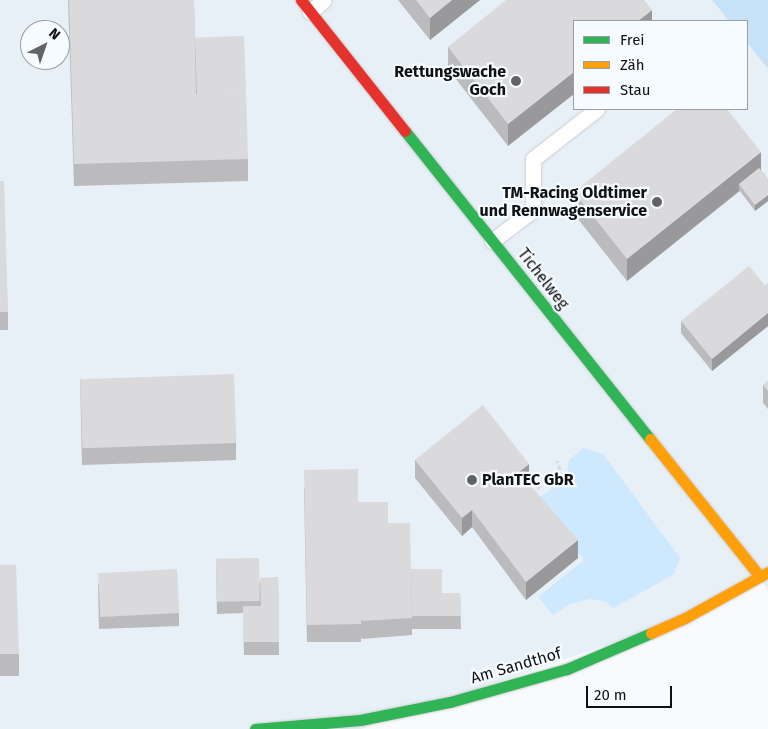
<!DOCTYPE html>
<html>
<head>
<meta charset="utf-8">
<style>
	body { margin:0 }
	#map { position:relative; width:768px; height:729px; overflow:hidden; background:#f8fbfd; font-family:"Fira Sans",sans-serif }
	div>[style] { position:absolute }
	.built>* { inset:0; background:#e7eff7 }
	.green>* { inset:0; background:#cee8fe }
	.forest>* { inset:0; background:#c7e2f7 }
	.path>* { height:3px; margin-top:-1.5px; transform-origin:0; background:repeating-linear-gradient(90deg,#d9dada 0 5px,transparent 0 7.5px) }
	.roads { filter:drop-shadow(0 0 1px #cbcdcf) drop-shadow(0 0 1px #cbcdcf) }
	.lane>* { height:15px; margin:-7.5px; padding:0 7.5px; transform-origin:7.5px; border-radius:7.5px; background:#fefeff }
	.fast>* { height:11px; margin:-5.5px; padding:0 5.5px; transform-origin:5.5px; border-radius:5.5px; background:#30b455 }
	.slow>* { height:11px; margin:-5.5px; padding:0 5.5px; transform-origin:5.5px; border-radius:5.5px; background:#ff9f0a }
	.jam>* { height:11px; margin:-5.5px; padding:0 5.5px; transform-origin:5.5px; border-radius:5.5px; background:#e5322d }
	.wall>* { inset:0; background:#bbbbbe }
	.shaded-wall>* { inset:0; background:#99999b }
	.building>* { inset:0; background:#dadadd; transform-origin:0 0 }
	.dots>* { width:14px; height:14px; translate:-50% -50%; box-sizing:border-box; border:2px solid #f6fbff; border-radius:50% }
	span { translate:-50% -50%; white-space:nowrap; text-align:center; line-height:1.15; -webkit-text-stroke:4.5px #f6fbff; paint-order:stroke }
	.poi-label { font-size:16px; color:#0f1113; font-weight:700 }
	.right { translate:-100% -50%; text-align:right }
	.left { translate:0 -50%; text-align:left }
	.street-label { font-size:16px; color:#0f1113 }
	.legend { position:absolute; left:573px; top:20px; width:175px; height:90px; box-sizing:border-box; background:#f6fbff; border:1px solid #9a9da1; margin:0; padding:6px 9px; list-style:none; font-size:15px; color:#0f1113 }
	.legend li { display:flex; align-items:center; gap:10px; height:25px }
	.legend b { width:25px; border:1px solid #9a9da1 }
	.north { position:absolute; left:20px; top:20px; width:50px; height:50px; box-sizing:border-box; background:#f6fbff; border:1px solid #9a9da1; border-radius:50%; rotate:41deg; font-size:14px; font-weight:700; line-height:20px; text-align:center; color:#0f1113 }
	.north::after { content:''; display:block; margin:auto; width:18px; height:22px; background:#616365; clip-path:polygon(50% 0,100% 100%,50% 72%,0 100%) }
	.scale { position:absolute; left:586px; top:686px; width:86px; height:22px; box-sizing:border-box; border:2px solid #0f1113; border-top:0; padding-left:6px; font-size:15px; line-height:18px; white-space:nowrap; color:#0f1113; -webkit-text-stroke:4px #f6fbff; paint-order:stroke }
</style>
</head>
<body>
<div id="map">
	<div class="built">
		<div style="clip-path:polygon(evenodd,0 0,712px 0,729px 21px,574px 21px,574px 109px,747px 109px,747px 43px,768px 69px,768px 591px,760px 577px,685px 618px,361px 729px,0 729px,0 0,30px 30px,60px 30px,60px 60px,30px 60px,30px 30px)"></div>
	</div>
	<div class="green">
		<div style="clip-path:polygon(583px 448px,603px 454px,680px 558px,674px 574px,614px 608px,604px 601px,590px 599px,569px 604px,553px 615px,538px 597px,584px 560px,536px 501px,567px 476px,569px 460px)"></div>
	</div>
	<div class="forest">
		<div style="clip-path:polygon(712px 0,768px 0,768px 69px,747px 43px,747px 21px,729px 21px)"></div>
	</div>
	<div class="path">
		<div style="left:531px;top:493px;width:37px;rotate:-38deg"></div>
		<div style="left:560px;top:470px;width:10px;rotate:-107deg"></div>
	</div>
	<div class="roads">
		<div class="lane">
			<div style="left:310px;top:12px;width:18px;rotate:-41deg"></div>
			<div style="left:492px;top:241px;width:51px;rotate:-37.1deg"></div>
			<div style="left:533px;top:210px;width:51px;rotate:-90deg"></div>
			<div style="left:533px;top:159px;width:81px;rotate:-38deg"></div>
		</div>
		<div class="fast">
			<div style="left:405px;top:131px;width:394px;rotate:51.5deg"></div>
			<div style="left:255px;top:729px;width:105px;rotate:-4.9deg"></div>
			<div style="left:360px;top:720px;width:92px;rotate:-11.3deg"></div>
			<div style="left:450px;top:702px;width:122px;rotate:-15.8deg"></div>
			<div style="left:567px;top:669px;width:91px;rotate:-23.2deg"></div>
		</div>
		<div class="slow">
			<div style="left:650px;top:439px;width:176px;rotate:51.4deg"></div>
			<div style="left:651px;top:633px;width:37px;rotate:-24deg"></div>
			<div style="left:685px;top:618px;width:95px;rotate:-29deg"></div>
		</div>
		<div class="jam">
			<div style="left:301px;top:0;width:167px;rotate:51.6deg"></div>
		</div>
	</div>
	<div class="wall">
		<div style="clip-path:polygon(68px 0,194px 0,195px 40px,248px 159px,248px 181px,74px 186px)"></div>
		<div style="clip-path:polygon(398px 0,480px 0,430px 40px)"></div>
		<div style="clip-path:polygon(652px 21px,508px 146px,448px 69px,448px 47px)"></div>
		<div style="clip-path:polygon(761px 170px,768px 179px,768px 201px,755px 211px,740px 191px,627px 281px,574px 214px,574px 192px)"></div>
		<div style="clip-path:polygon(0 181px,8px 312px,8px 330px,0 330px)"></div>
		<div style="clip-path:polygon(768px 283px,768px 326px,712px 371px,681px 333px,681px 321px,765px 286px)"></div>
		<div style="clip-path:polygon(80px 379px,236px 443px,236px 460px,82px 465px)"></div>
		<div style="clip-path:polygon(768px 381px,768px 409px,763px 403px,763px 385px)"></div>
		<div style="clip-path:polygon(415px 460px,529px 482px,528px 483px,578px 558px,526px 600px,472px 527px,462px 536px,415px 478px)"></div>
		<div style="clip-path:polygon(304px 488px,358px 502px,388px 523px,411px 569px,442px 593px,460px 593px,461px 629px,412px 629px,412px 635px,362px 639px,361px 637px,361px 642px,307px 642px)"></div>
		<div style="clip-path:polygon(216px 559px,260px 582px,278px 577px,279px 655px,244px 655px,243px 613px,217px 614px)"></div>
		<div style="clip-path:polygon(0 565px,19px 654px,19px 676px,0 676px)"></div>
		<div style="clip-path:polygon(98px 584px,179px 613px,179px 626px,99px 629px)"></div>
	</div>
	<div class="shaded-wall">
		<div style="clip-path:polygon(452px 0,480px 0,430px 40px,430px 18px)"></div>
		<div style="clip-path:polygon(652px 10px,652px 21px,638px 21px)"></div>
		<div style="clip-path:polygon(574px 72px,574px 94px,508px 146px,508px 124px)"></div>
		<div style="clip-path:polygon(761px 152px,761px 174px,739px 184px,739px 191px,627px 281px,627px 259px)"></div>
		<div style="clip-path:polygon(768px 195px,768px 201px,755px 211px,755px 205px)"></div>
		<div style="clip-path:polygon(768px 313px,768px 326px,712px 371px,712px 359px)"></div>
		<div style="clip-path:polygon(529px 464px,529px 482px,519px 490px,519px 472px)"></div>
		<div style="clip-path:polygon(472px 510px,472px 527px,462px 536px,462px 518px)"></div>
		<div style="clip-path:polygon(578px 540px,578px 558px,526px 600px,526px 582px)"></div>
	</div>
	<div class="building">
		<div style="clip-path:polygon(69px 0,194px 0,196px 94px,246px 93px,248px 159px,74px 164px)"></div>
		<div style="clip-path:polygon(416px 0,452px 0,430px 18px)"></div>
		<div style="clip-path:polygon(506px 0,644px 0,652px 10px,638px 21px,574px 21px,574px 72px,508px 124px,448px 47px)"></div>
		<div style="left:244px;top:36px;width:57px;height:49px;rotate:88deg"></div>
		<div style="clip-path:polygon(677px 109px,727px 109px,761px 152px,627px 259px,574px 192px)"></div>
		<div style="clip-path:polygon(759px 168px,768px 179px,768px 195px,755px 205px,739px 184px)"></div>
		<div style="clip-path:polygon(0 181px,4px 181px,8px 312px,0 312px)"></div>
		<div style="clip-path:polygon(749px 266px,768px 289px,768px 313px,712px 359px,681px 321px)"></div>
		<div style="clip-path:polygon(768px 283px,768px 289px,765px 286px)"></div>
		<div style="left:234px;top:374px;width:69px;height:154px;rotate:88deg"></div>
		<div style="clip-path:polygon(768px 381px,768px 391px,763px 385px)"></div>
		<div style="clip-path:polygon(483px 405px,529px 464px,519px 472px,578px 540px,526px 582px,472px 510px,462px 518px,415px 460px)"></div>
		<div style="clip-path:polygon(358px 469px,358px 502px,388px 502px,388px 523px,410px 523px,412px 618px,362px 621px,361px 619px,361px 624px,307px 625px,304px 470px)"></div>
		<div style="left:259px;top:558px;width:43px;height:43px;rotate:89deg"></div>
		<div style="clip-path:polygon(0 565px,16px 565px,19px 654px,0 654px)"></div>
		<div style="left:177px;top:569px;width:44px;height:79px;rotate:87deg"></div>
		<div style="clip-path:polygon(411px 569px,442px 569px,442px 593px,460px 593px,461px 616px,412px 616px)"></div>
		<div style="left:278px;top:577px;width:29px;height:18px;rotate:88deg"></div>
		<div style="left:279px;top:606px;width:36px;height:36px;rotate:90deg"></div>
	</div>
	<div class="dots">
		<div style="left:516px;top:81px;background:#616365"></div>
		<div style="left:657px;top:202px;background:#616365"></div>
		<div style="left:472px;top:480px;background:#616365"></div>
	</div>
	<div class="poi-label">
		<span class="right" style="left:506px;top:81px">Rettungswache<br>Goch</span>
		<span class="right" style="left:647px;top:202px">TM-Racing Oldtimer<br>und Rennwagenservice</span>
		<span class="left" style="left:482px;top:480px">PlanTEC GbR</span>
	</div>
	<div class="street-label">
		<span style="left:543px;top:279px;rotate:52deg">Tichelweg</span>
		<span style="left:516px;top:666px;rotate:-16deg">Am Sandthof</span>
	</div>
	<ul class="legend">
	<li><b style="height:6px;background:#30b455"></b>Frei</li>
	<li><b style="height:6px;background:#ff9f0a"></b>Zäh</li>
	<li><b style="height:6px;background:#e5322d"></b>Stau</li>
	</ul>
	<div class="north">N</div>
	<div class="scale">20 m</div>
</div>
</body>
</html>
